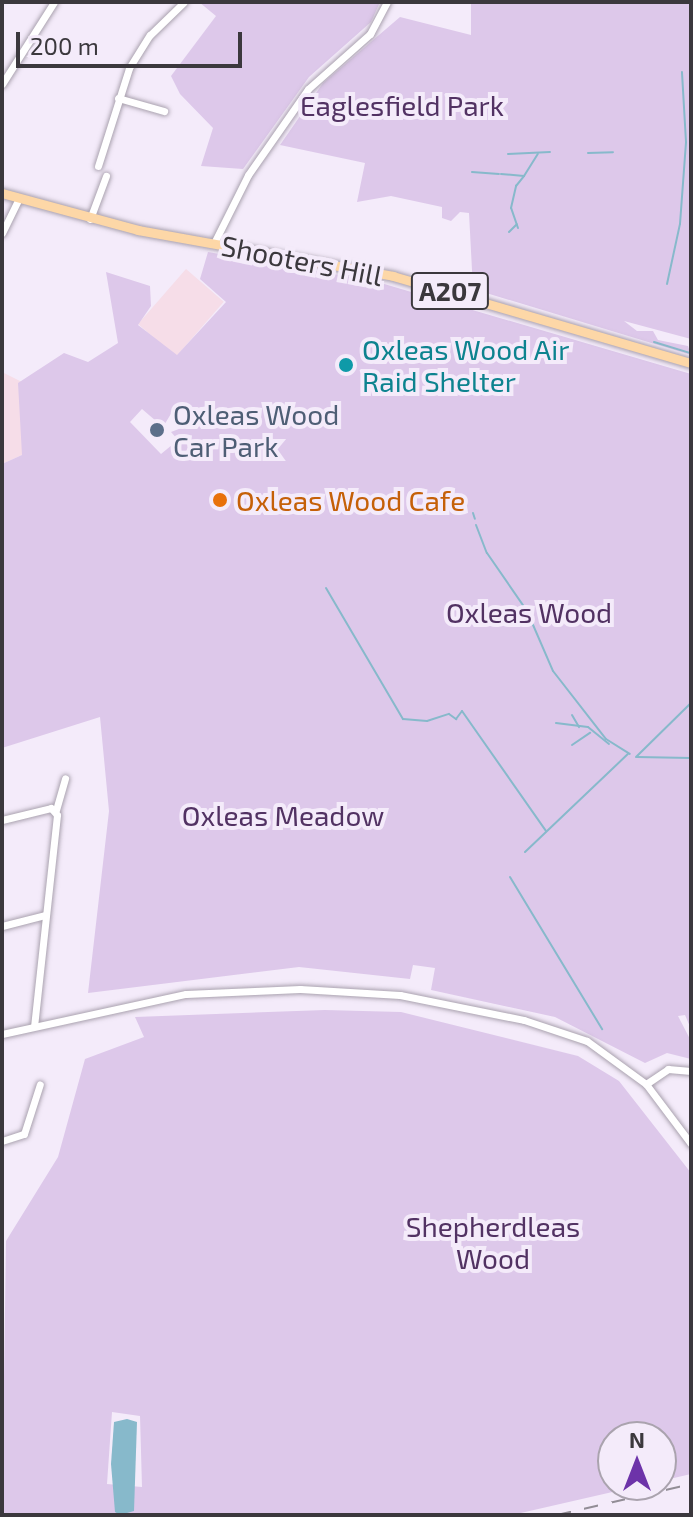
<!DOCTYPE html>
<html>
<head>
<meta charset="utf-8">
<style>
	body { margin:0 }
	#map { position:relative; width:693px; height:1517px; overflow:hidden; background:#f4ebfa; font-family:"Exo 2",sans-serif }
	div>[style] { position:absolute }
	.industrial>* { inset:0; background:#f6dde8; transform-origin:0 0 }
	.green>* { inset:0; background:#ddc8ea }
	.water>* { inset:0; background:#87b9cb }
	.stream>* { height:2px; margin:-1px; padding:0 1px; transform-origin:1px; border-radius:1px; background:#87b9cb }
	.roads { filter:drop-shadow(0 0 2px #aaa2af) drop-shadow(0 0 2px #aaa2af) }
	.minor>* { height:7px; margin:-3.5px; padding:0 3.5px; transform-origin:3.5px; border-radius:3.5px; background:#fff }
	.major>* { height:9px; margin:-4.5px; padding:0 4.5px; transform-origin:4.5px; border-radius:4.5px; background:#fdd7a7 }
	.rail>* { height:2px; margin-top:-1px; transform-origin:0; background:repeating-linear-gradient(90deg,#928d96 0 14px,transparent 0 28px) }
	.dots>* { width:22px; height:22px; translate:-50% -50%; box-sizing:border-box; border:4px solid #f4ebfa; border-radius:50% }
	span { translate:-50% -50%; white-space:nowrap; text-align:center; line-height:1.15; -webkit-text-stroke:8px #f4ebfa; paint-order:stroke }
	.shield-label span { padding:2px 6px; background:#f4ebfa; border:2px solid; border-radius:6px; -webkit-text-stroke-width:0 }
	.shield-label { font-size:26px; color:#3b383d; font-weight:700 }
	.park-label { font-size:28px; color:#523263 }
	.street-label { font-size:28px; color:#3b383d }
	.culture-label { font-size:28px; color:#0d838f }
	.left { translate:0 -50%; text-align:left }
	.service-label { font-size:28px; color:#4e5e75 }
	.food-label { font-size:28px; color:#c56008 }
	.frame { position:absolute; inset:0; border:4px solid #3b383d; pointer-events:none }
	.north { position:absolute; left:597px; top:1421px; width:80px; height:80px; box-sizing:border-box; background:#f4ebfa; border:2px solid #aaa3ae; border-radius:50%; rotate:0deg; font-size:22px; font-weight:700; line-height:32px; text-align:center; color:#3b383d }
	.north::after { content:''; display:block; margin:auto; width:28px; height:36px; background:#6d33a9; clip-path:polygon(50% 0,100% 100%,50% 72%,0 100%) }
	.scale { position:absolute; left:16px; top:32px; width:226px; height:36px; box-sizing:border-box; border:4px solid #3b383d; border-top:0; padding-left:10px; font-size:24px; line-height:28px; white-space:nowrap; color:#3b383d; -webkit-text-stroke:6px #f4ebfa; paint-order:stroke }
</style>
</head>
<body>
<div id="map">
	<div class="industrial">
		<div style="left:186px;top:269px;width:50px;height:73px;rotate:41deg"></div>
		<div style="clip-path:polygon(2px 372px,26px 384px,22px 455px,2px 464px)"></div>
	</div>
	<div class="green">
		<div style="clip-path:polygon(199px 2px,380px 2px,371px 22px,309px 77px,243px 169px,201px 166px,213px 128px,180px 94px,171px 76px,216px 16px)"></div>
		<div style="clip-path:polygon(471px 2px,691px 2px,691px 339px,624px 321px,637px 331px,653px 331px,658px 340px,688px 346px,691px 355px,473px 289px,469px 213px,460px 212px,451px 221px,442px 218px,442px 207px,391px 196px,357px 202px,365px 163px,280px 145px,323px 83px,400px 17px,471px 35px)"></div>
		<div style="clip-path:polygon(evenodd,208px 252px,374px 281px,691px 374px,691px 1029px,685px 1015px,678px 1016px,691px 1041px,691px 1059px,667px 1053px,645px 1063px,555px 1017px,431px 990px,435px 968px,413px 965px,410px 979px,299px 967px,88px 993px,109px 811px,100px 717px,2px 748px,2px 464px,22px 455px,18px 383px,64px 353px,88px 362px,118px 343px,106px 272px,150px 286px,151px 306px,138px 325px,177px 355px,226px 302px,200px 279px,208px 252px,208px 406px,210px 417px,171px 432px,178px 440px,161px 454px,130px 422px,142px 409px,163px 427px,172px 412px,208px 406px)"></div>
		<div style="clip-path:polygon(evenodd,325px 1010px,401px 1012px,578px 1056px,619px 1081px,691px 1173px,691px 1474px,661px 1481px,661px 1437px,613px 1437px,613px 1485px,643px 1485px,512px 1515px,2px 1515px,6px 1241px,58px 1157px,85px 1059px,144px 1037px,135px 1017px,325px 1010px,112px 1412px,140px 1416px,142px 1487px,107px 1484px,112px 1412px)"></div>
	</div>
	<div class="water">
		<div style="clip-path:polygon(127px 1419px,137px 1422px,134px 1511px,120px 1515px,115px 1512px,111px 1464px,114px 1422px)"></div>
	</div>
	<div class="stream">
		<div style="left:588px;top:153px;width:25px;rotate:-2deg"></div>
		<div style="left:508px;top:154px;width:42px;rotate:-2.7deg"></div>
		<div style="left:472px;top:172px;width:27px;rotate:4deg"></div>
		<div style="left:501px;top:174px;width:23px;rotate:5deg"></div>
		<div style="left:524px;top:176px;width:26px;rotate:-58deg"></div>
		<div style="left:518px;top:228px;width:21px;rotate:-109deg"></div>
		<div style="left:511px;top:208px;width:23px;rotate:-77deg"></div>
		<div style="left:516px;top:186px;width:13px;rotate:-51deg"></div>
		<div style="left:509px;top:232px;width:11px;rotate:-45deg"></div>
		<div style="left:667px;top:284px;width:61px;rotate:-77.8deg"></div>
		<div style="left:680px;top:224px;width:82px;rotate:-85.8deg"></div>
		<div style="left:686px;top:142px;width:70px;rotate:-93.3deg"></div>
		<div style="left:654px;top:342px;width:39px;rotate:17deg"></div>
		<div style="left:473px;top:513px;width:6px;rotate:72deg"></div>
		<div style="left:476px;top:525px;width:30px;rotate:69deg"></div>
		<div style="left:487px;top:553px;width:70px;rotate:55.4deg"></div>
		<div style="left:527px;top:611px;width:65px;rotate:66.6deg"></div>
		<div style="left:553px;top:671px;width:86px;rotate:52.1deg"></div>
		<div style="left:606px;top:739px;width:28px;rotate:32deg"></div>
		<div style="left:326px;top:588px;width:152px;rotate:59.6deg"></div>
		<div style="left:403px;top:719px;width:24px;rotate:5deg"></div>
		<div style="left:427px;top:721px;width:23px;rotate:-18deg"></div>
		<div style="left:449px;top:714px;width:9px;rotate:36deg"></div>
		<div style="left:456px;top:719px;width:10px;rotate:-53deg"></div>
		<div style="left:462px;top:711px;width:146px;rotate:55deg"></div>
		<div style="left:572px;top:715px;width:14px;rotate:60deg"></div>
		<div style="left:556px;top:723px;width:32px;rotate:7deg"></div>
		<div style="left:588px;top:727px;width:27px;rotate:39deg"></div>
		<div style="left:572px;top:745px;width:22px;rotate:-34deg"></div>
		<div style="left:636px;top:757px;width:77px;rotate:-44.5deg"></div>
		<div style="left:637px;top:757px;width:54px;rotate:1.1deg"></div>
		<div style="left:525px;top:852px;width:142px;rotate:-43.6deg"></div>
		<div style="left:510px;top:877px;width:178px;rotate:58.8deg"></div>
	</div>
	<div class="roads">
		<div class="minor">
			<div style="left:2px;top:84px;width:97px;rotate:-57.6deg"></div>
			<div style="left:118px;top:98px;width:48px;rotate:15.8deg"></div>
			<div style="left:98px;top:166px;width:103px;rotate:-72.4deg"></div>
			<div style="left:129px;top:68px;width:39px;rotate:-58deg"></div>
			<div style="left:150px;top:35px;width:47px;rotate:-44.1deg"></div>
			<div style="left:90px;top:219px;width:46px;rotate:-69.6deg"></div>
			<div style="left:2px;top:233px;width:39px;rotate:-64deg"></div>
			<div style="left:214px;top:243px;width:76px;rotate:-63.4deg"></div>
			<div style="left:248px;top:175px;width:105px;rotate:-55.1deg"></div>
			<div style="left:308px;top:89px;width:83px;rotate:-41.6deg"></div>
			<div style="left:370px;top:34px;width:36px;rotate:-62deg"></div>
			<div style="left:56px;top:810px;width:33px;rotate:-74deg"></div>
			<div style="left:2px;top:820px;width:50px;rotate:-13.8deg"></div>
			<div style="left:51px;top:808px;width:9px;rotate:49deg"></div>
			<div style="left:57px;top:815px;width:212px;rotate:96.2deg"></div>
			<div style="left:2px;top:926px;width:44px;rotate:-14.3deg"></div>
			<div style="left:2px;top:1034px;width:188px;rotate:-12.3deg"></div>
			<div style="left:186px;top:994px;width:114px;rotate:-2.5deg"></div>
			<div style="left:300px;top:989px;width:100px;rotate:3.4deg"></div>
			<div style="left:400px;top:995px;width:126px;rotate:11.4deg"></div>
			<div style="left:524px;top:1020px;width:66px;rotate:18.4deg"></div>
			<div style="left:587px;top:1041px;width:73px;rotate:36.1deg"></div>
			<div style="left:646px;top:1084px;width:75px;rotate:53.1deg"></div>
			<div style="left:646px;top:1084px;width:27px;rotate:-34deg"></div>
			<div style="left:668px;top:1069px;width:23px;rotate:5deg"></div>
			<div style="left:2px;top:1141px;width:23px;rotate:-18deg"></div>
			<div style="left:24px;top:1134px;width:52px;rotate:-72.3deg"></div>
		</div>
		<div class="major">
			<div style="left:2px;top:193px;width:141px;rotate:15.2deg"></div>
			<div style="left:138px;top:230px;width:259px;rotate:10.2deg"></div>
			<div style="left:393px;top:276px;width:310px;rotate:16.3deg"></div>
		</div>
	</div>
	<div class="rail">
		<div style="left:557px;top:1515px;width:138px;rotate:-13deg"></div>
	</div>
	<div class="dots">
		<div style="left:346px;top:365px;background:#0f9aa8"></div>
		<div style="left:157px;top:430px;background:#5c6f8a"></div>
		<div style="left:220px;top:500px;background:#e8710a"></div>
	</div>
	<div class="shield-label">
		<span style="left:450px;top:291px">A207</span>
	</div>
	<div class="park-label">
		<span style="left:402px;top:105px">Eaglesfield Park</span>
		<span style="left:529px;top:612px">Oxleas Wood</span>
		<span style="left:283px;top:815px">Oxleas Meadow</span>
		<span style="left:493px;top:1242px">Shepherdleas<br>Wood</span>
	</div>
	<div class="street-label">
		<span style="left:302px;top:260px;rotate:11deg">Shooters Hill</span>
	</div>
	<div class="culture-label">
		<span class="left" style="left:362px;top:365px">Oxleas Wood Air<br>Raid Shelter</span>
	</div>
	<div class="service-label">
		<span class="left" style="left:173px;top:430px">Oxleas Wood<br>Car Park</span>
	</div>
	<div class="food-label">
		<span class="left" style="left:236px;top:500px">Oxleas Wood Cafe</span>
	</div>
	<div class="frame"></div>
	<div class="north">N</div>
	<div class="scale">200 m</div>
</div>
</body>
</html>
